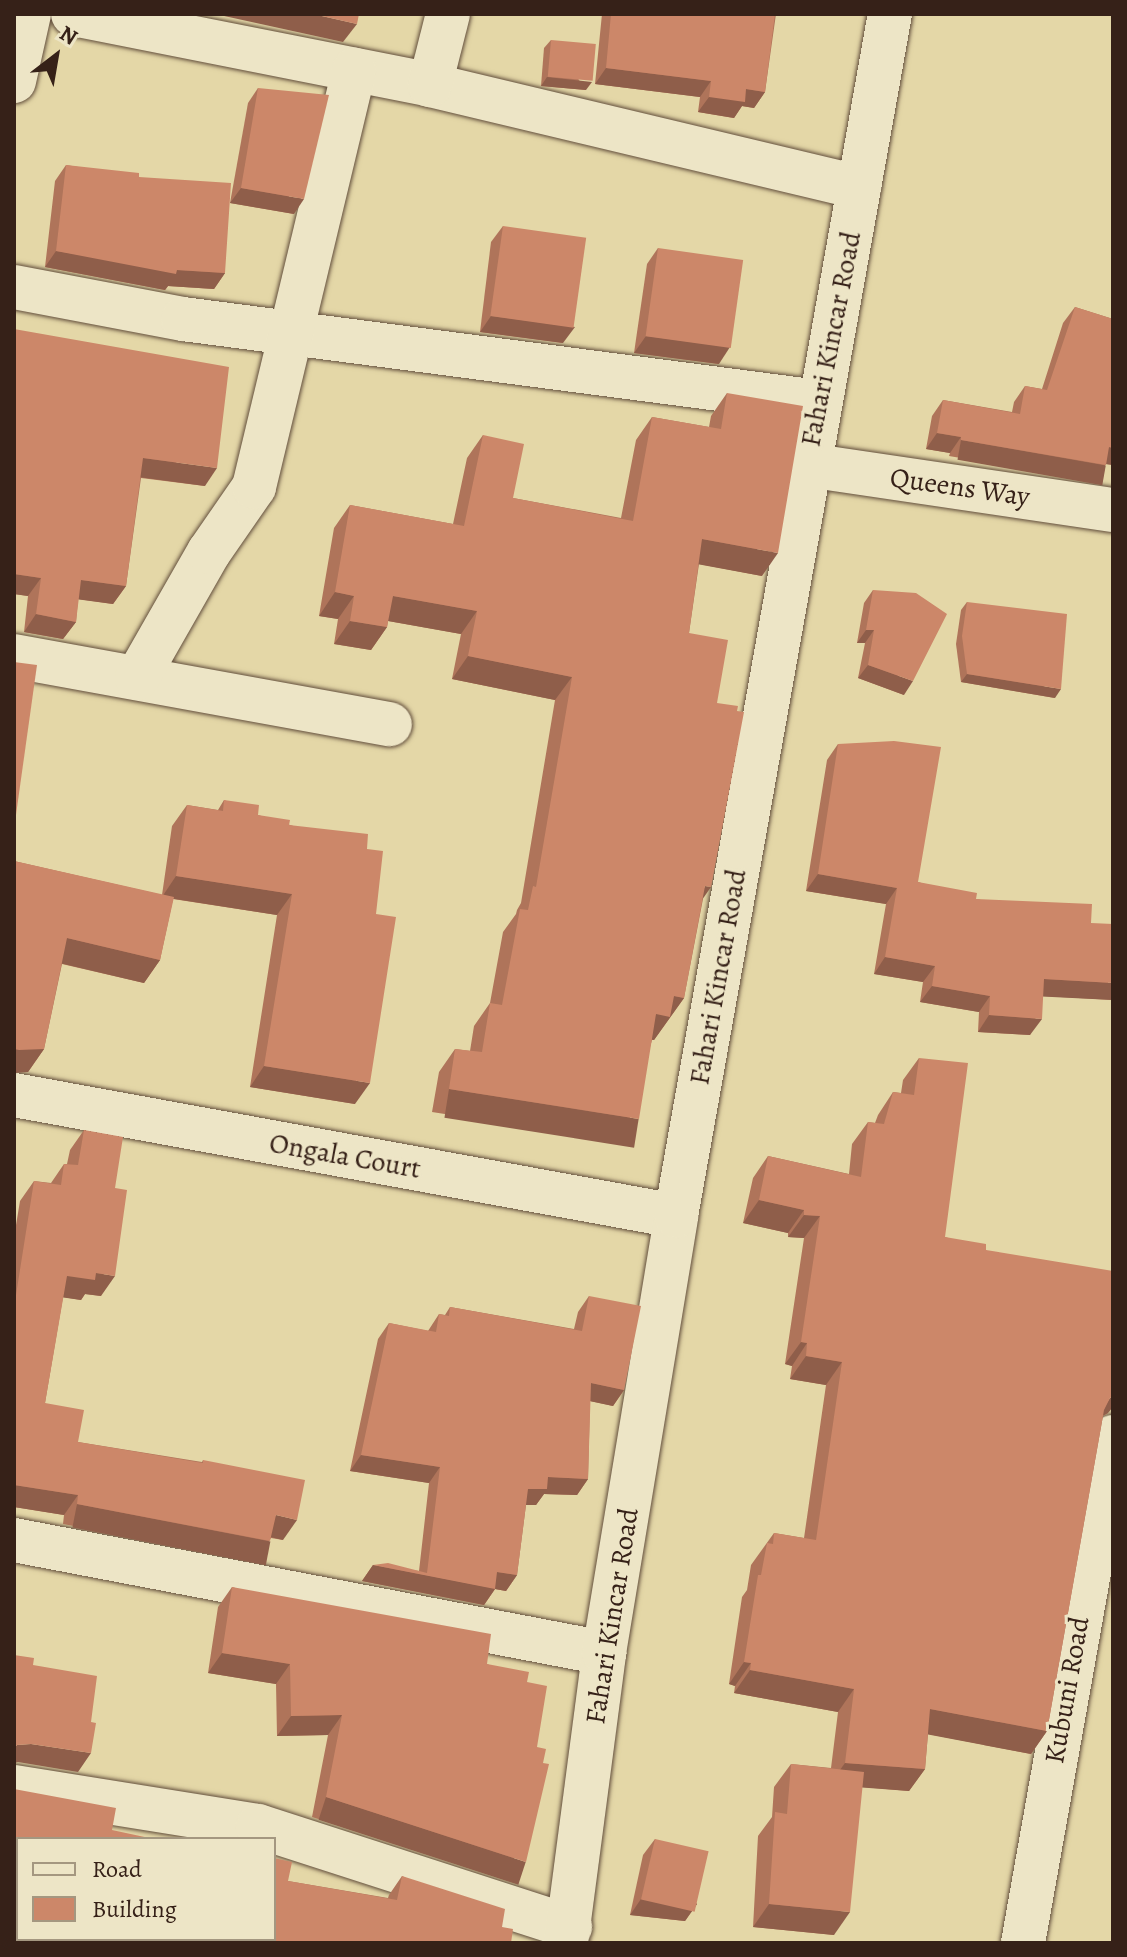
<!DOCTYPE html>
<html>
<head>
<meta charset="utf-8">
<style>
	body { margin:0 }
	#map { position:relative; width:1127px; height:1957px; overflow:hidden; background:#e4d7a7; font-family:Alegreya,serif }
	div>[style] { position:absolute }
	.roads { filter:drop-shadow(0 0 2px #624e3c) drop-shadow(0 0 2px #624e3c) }
	.minor>* { height:44px; margin:-22px; padding:0 22px; transform-origin:22px; border-radius:22px; background:#ede5c6 }
	.wall>* { inset:0; background:#af745a }
	.shaded-wall>* { inset:0; background:#8f5e4a; transform-origin:0 0 }
	.building>* { inset:0; background:#cc8769; transform-origin:0 0 }
	span { translate:-50% -50%; white-space:nowrap; text-align:center; line-height:1.15; -webkit-text-stroke:6px #ede5c6; paint-order:stroke }
	.street-label { font-size:28px; color:#362118 }
	.frame { position:absolute; inset:0; border:16px solid #362118; pointer-events:none }
	.legend { position:absolute; left:16px; top:1837px; width:260px; height:104px; box-sizing:border-box; background:#ede5c6; border:2px solid #a49780; margin:0; padding:10px 14px; list-style:none; font-size:24px; color:#362118 }
	.legend li { display:flex; align-items:center; gap:16px; height:40px }
	.legend b { width:40px; border:2px solid #a49780 }
	.north { position:absolute; left:16px; top:16px; width:80px; height:80px; -webkit-text-stroke:6px #ede5c6; paint-order:stroke; rotate:31deg; font-size:22px; font-weight:700; line-height:32px; text-align:center; color:#362118 }
	.north::after { content:''; display:block; margin:auto; width:28px; height:36px; background:#362118; clip-path:polygon(50% 0,100% 100%,50% 72%,0 100%) }
</style>
</head>
<body>
<div id="map">
	<div class="roads">
		<div class="minor">
			<div style="left:73px;top:14px;width:364px;rotate:11.2deg"></div>
			<div style="left:430px;top:85px;width:441px;rotate:13.4deg"></div>
			<div style="left:14px;top:81px;width:69px;rotate:-77.4deg"></div>
			<div style="left:430px;top:85px;width:73px;rotate:-75.8deg"></div>
			<div style="left:14px;top:287px;width:172px;rotate:10.7deg"></div>
			<div style="left:183px;top:319px;width:641px;rotate:7.44deg"></div>
			<div style="left:807px;top:465px;width:309px;rotate:8.4deg"></div>
			<div style="left:14px;top:656px;width:382px;rotate:10.3deg"></div>
			<div style="left:137px;top:678px;width:145px;rotate:-60.3deg"></div>
			<div style="left:209px;top:552px;width:79px;rotate:-55.3deg"></div>
			<div style="left:254px;top:487px;width:429px;rotate:-76.5deg"></div>
			<div style="left:14px;top:1095px;width:673px;rotate:10.36deg"></div>
			<div style="left:14px;top:1540px;width:601px;rotate:10.84deg"></div>
			<div style="left:14px;top:1787px;width:247px;rotate:9.1deg"></div>
			<div style="left:258px;top:1826px;width:328px;rotate:17.9deg"></div>
			<div style="left:566px;top:1943px;width:292px;rotate:-82.5deg"></div>
			<div style="left:604px;top:1653px;width:443px;rotate:-80.6deg"></div>
			<div style="left:676px;top:1216px;width:1221px;rotate:-79.91deg"></div>
			<div style="left:1023px;top:1943px;width:514px;rotate:-79.91deg"></div>
		</div>
	</div>
	<div class="wall">
		<div style="clip-path:polygon(602px 14px,776px 14px,765px 92px,754px 108px,742px 106px,734px 118px,698px 112px,700px 97px,595px 84px)"></div>
		<div style="clip-path:polygon(551px 40px,586px 90px,541px 86px,544px 48px)"></div>
		<div style="clip-path:polygon(258px 88px,294px 214px,230px 203px,248px 103px)"></div>
		<div style="clip-path:polygon(66px 165px,139px 177px,225px 273px,214px 289px,168px 286px,165px 290px,45px 267px,55px 181px)"></div>
		<div style="clip-path:polygon(503px 226px,563px 343px,480px 332px,491px 242px)"></div>
		<div style="clip-path:polygon(658px 248px,719px 364px,634px 353px,647px 264px)"></div>
		<div style="clip-path:polygon(1075px 307px,1113px 319px,1113px 465px,1106px 464px,1095px 481px,949px 456px,950px 453px,926px 449px,932px 416px,943px 400px,1012px 412px,1014px 402px,1025px 386px,1042px 389px,1063px 323px)"></div>
		<div style="clip-path:polygon(14px 329px,205px 486px,141px 478px,126px 586px,113px 604px,78px 599px,76px 622px,63px 639px,24px 632px,28px 596px,14px 594px)"></div>
		<div style="clip-path:polygon(727px 393px,762px 576px,699px 564px,689px 633px,717px 703px,703px 899px,684px 998px,654px 1040px,652px 1040px,623px 1142px,432px 1112px,439px 1072px,455px 1049px,470px 1051px,474px 1026px,490px 1003px,503px 932px,516px 914px,517px 910px,521px 903px,555px 700px,452px 679px,461px 634px,388px 621px,387px 627px,371px 650px,334px 644px,338px 619px,319px 616px,334px 528px,350px 505px,453px 524px,467px 458px,483px 435px,513px 498px,621px 518px,636px 440px,652px 417px,709px 427px,711px 416px)"></div>
		<div style="clip-path:polygon(873px 590px,904px 695px,858px 678px,865px 643px,857px 643px,864px 603px)"></div>
		<div style="clip-path:polygon(967px 602px,1055px 698px,961px 682px,956px 644px,961px 610px)"></div>
		<div style="clip-path:polygon(838px 744px,918px 882px,976px 899px,1091px 923px,1113px 1000px,1043px 996px,1030px 1035px,978px 1032px,979px 1012px,920px 1002px,923px 982px,874px 974px,886px 904px,806px 891px,827px 760px)"></div>
		<div style="clip-path:polygon(224px 800px,258px 815px,367px 849px,355px 1104px,250px 1087px,277px 915px,173px 899px,160px 960px,144px 983px,62px 964px,44px 1049px,28px 1072px,14px 861px,162px 895px,172px 826px,187px 805px,218px 810px)"></div>
		<div style="clip-path:polygon(919px 1058px,945px 1237px,986px 1250px,1108px 1413px,1103px 1416px,1047px 1731px,1031px 1754px,928px 1734px,925px 1769px,909px 1791px,862px 1787px,834px 1935px,753px 1927px,758px 1836px,772px 1817px,774px 1787px,791px 1764px,831px 1768px,838px 1712px,734px 1693px,735px 1686px,729px 1684px,742px 1597px,747px 1590px,751px 1565px,774px 1533px,804px 1538px,826px 1385px,790px 1379px,792px 1366px,785px 1364px,804px 1238px,788px 1237px,788px 1233px,743px 1223px,753px 1178px,768px 1156px,849px 1174px,852px 1144px,868px 1122px,875px 1123px,878px 1115px,893px 1092px,901px 1093px,903px 1080px)"></div>
		<div style="clip-path:polygon(84px 1130px,115px 1188px,101px 1296px,85px 1294px,81px 1300px,63px 1297px,45px 1403px,78px 1442px,202px 1462px,203px 1460px,283px 1540px,271px 1538px,256px 1561px,63px 1524px,64px 1515px,14px 1507px,14px 1237px,20px 1201px,34px 1181px,51px 1183px,64px 1164px,67px 1164px,70px 1150px)"></div>
		<div style="clip-path:polygon(589px 1296px,624px 1390px,613px 1406px,590px 1401px,588px 1479px,577px 1495px,544px 1494px,536px 1505px,526px 1505px,517px 1575px,506px 1591px,495px 1589px,484px 1605px,362px 1581px,373px 1565px,419px 1571px,429px 1483px,350px 1471px,378px 1339px,389px 1323px,428px 1331px,439px 1314px,445px 1315px,450px 1307px,574px 1329px,578px 1312px)"></div>
		<div style="clip-path:polygon(232px 1587px,487px 1664px,527px 1682px,512px 1882px,312px 1817px,328px 1735px,277px 1736px,276px 1684px,208px 1673px,218px 1607px)"></div>
		<div style="clip-path:polygon(655px 1839px,697px 1904px,685px 1921px,630px 1915px,643px 1855px)"></div>
		<div style="clip-path:polygon(402px 1876px,502px 1927px,511px 1943px,104px 1943px,105px 1939px,274px 1939px,288px 1881px,388px 1898px,389px 1895px)"></div>
	</div>
	<div class="shaded-wall">
		<div style="clip-path:polygon(215px 14px,313px 14px,357px 24px,343px 42px)"></div>
		<div style="clip-path:polygon(606px 68px,711px 81px,700px 97px,595px 84px)"></div>
		<div style="clip-path:polygon(547px 77px,592px 82px,586px 90px,541px 86px)"></div>
		<div style="clip-path:polygon(746px 89px,765px 92px,754px 108px,742px 106px,734px 118px,698px 112px,709px 97px)"></div>
		<div style="clip-path:polygon(241px 188px,304px 199px,294px 214px,230px 203px)"></div>
		<div style="clip-path:polygon(56px 251px,177px 270px,225px 273px,214px 289px,168px 286px,165px 290px,45px 267px)"></div>
		<div style="clip-path:polygon(491px 316px,575px 327px,563px 343px,480px 332px)"></div>
		<div style="clip-path:polygon(646px 336px,730px 347px,719px 364px,634px 353px)"></div>
		<div style="clip-path:polygon(937px 433px,961px 437px,950px 453px,926px 449px)"></div>
		<div style="left:961px;top:440px;width:147px;height:20px;rotate:10deg"></div>
		<div style="clip-path:polygon(1109px 447px,1113px 448px,1113px 465px,1098px 463px)"></div>
		<div style="clip-path:polygon(143px 458px,217px 468px,205px 486px,131px 476px)"></div>
		<div style="clip-path:polygon(702px 539px,778px 553px,762px 576px,686px 562px)"></div>
		<div style="clip-path:polygon(14px 574px,41px 578px,28px 596px,14px 594px)"></div>
		<div style="clip-path:polygon(81px 580px,126px 586px,113px 604px,68px 598px)"></div>
		<div style="clip-path:polygon(335px 592px,354px 596px,338px 619px,319px 616px)"></div>
		<div style="clip-path:polygon(393px 596px,477px 611px,461px 634px,377px 619px)"></div>
		<div style="clip-path:polygon(36px 614px,76px 622px,63px 639px,24px 632px)"></div>
		<div style="clip-path:polygon(350px 621px,387px 627px,371px 650px,334px 644px)"></div>
		<div style="clip-path:polygon(866px 630px,874px 630px,865px 643px,857px 643px)"></div>
		<div style="clip-path:polygon(468px 656px,572px 677px,555px 700px,452px 679px)"></div>
		<div style="clip-path:polygon(868px 665px,913px 681px,904px 695px,858px 678px)"></div>
		<div style="clip-path:polygon(967px 674px,1061px 689px,1055px 698px,961px 682px)"></div>
		<div style="clip-path:polygon(818px 874px,897px 888px,886px 904px,806px 891px)"></div>
		<div style="clip-path:polygon(176px 876px,292px 894px,277px 915px,162px 897px)"></div>
		<div style="clip-path:polygon(705px 886px,711px 887px,695px 910px)"></div>
		<div style="clip-path:polygon(67px 938px,160px 960px,144px 983px,51px 961px)"></div>
		<div style="clip-path:polygon(885px 957px,935px 966px,923px 982px,874px 974px)"></div>
		<div style="clip-path:polygon(1044px 979px,1113px 983px,1113px 1000px,1032px 996px)"></div>
		<div style="clip-path:polygon(932px 986px,990px 996px,979px 1012px,920px 1002px)"></div>
		<div style="clip-path:polygon(674px 996px,684px 998px,654px 1040px,640px 1037px,656px 1014px)"></div>
		<div style="clip-path:polygon(989px 1015px,1042px 1019px,1030px 1035px,978px 1032px)"></div>
		<div style="clip-path:polygon(14px 1049px,44px 1049px,28px 1072px,14px 1073px)"></div>
		<div style="clip-path:polygon(264px 1066px,370px 1083px,355px 1104px,250px 1087px)"></div>
		<div style="left:449px;top:1089px;width:192px;height:29px;rotate:9deg"></div>
		<div style="clip-path:polygon(759px 1200px,804px 1210px,788px 1233px,743px 1223px)"></div>
		<div style="clip-path:polygon(804px 1215px,820px 1216px,804px 1238px,788px 1237px)"></div>
		<div style="clip-path:polygon(96px 1273px,115px 1276px,101px 1296px,85px 1294px,81px 1300px,53px 1296px,67px 1276px)"></div>
		<div style="clip-path:polygon(801px 1342px,807px 1343px,792px 1366px,785px 1364px)"></div>
		<div style="clip-path:polygon(806px 1356px,842px 1362px,826px 1385px,790px 1379px)"></div>
		<div style="clip-path:polygon(591px 1383px,624px 1390px,613px 1406px,580px 1399px)"></div>
		<div style="clip-path:polygon(1113px 1396px,1113px 1407px,1108px 1413px,1094px 1420px,1110px 1398px)"></div>
		<div style="clip-path:polygon(361px 1455px,440px 1467px,429px 1483px,350px 1471px)"></div>
		<div style="clip-path:polygon(548px 1477px,588px 1479px,577px 1495px,544px 1494px,536px 1505px,517px 1505px,528px 1489px)"></div>
		<div style="clip-path:polygon(14px 1485px,78px 1495px,64px 1515px,14px 1507px)"></div>
		<div style="left:77px;top:1504px;width:197px;height:24px;rotate:11deg"></div>
		<div style="clip-path:polygon(276px 1515px,297px 1520px,283px 1540px,262px 1535px)"></div>
		<div style="clip-path:polygon(373px 1565px,487px 1587px,497px 1572px,517px 1575px,506px 1591px,495px 1589px,484px 1605px,362px 1581px)"></div>
		<div style="clip-path:polygon(222px 1653px,290px 1664px,276px 1684px,208px 1673px)"></div>
		<div style="clip-path:polygon(744px 1662px,751px 1663px,735px 1686px,729px 1684px)"></div>
		<div style="clip-path:polygon(750px 1670px,854px 1689px,838px 1712px,734px 1693px)"></div>
		<div style="clip-path:polygon(930px 1709px,1047px 1731px,1031px 1754px,915px 1732px)"></div>
		<div style="clip-path:polygon(342px 1715px,328px 1735px,277px 1736px,291px 1716px)"></div>
		<div style="clip-path:polygon(31px 1744px,91px 1753px,78px 1772px,18px 1762px,14px 1763px,14px 1748px,17px 1745px)"></div>
		<div style="clip-path:polygon(845px 1763px,925px 1769px,909px 1791px,829px 1785px)"></div>
		<div style="left:326px;top:1797px;width:210px;height:24px;rotate:18deg"></div>
		<div style="left:14px;top:1889px;width:4px;height:21px;rotate:14deg"></div>
		<div style="clip-path:polygon(641px 1899px,697px 1904px,685px 1921px,630px 1915px)"></div>
		<div style="clip-path:polygon(769px 1904px,850px 1912px,834px 1935px,753px 1927px)"></div>
		<div style="left:109px;top:1939px;width:51px;height:4px"></div>
	</div>
	<div class="building">
		<div style="clip-path:polygon(313px 14px,359px 14px,357px 24px)"></div>
		<div style="clip-path:polygon(611px 14px,775px 14px,765px 92px,746px 89px,745px 102px,709px 97px,711px 81px,606px 68px)"></div>
		<div style="left:551px;top:40px;width:45px;height:37px;rotate:5deg"></div>
		<div style="clip-path:polygon(258px 88px,329px 95px,304px 199px,241px 188px)"></div>
		<div style="clip-path:polygon(66px 165px,139px 173px,139px 177px,231px 183px,225px 273px,177px 270px,176px 274px,56px 251px)"></div>
		<div style="left:503px;top:226px;width:84px;height:91px;rotate:8deg"></div>
		<div style="left:658px;top:248px;width:86px;height:89px;rotate:8deg"></div>
		<div style="clip-path:polygon(1075px 307px,1113px 319px,1113px 448px,1109px 447px,1106px 465px,961px 440px,961px 437px,937px 433px,943px 400px,1020px 414px,1025px 386px,1047px 390px)"></div>
		<div style="clip-path:polygon(14px 329px,229px 367px,217px 468px,143px 458px,126px 586px,81px 580px,76px 622px,36px 614px,41px 578px,14px 574px)"></div>
		<div style="clip-path:polygon(727px 393px,803px 406px,778px 553px,702px 539px,689px 633px,728px 640px,717px 703px,738px 706px,737px 711px,744px 712px,711px 887px,705px 886px,684px 998px,674px 996px,670px 1017px,656px 1014px,639px 1119px,449px 1089px,455px 1049px,482px 1052px,490px 1003px,502px 1005px,520px 909px,528px 910px,533px 886px,536px 887px,572px 677px,468px 656px,477px 611px,393px 596px,387px 627px,350px 621px,354px 596px,335px 592px,350px 505px,464px 526px,483px 435px,524px 444px,513px 498px,633px 521px,652px 417px,721px 429px)"></div>
		<div style="clip-path:polygon(873px 590px,916px 593px,947px 614px,913px 681px,868px 665px,874px 630px,866px 630px)"></div>
		<div style="clip-path:polygon(967px 602px,1067px 614px,1061px 689px,967px 674px,962px 636px)"></div>
		<div style="clip-path:polygon(14px 662px,37px 665px,14px 829px)"></div>
		<div style="clip-path:polygon(894px 741px,941px 747px,918px 882px,977px 893px,976px 899px,1092px 904px,1091px 923px,1113px 924px,1113px 983px,1044px 979px,1042px 1019px,989px 1015px,990px 996px,932px 986px,935px 966px,885px 957px,897px 888px,818px 874px,838px 744px)"></div>
		<div style="clip-path:polygon(224px 800px,259px 805px,258px 815px,290px 820px,289px 825px,368px 834px,367px 849px,383px 851px,376px 914px,396px 917px,370px 1083px,264px 1066px,292px 894px,176px 876px,187px 805px,223px 811px)"></div>
		<div style="clip-path:polygon(14px 861px,174px 897px,160px 960px,67px 938px,44px 1049px,19px 1050px,14px 1049px)"></div>
		<div style="clip-path:polygon(919px 1058px,968px 1063px,945px 1237px,986px 1244px,986px 1250px,1113px 1271px,1113px 1396px,1110px 1398px,1104px 1410px,1047px 1731px,930px 1709px,925px 1769px,845px 1763px,854px 1689px,750px 1670px,751px 1663px,744px 1662px,758px 1575px,761px 1575px,767px 1543px,773px 1544px,774px 1533px,816px 1540px,842px 1362px,806px 1356px,807px 1343px,801px 1342px,820px 1216px,804px 1215px,804px 1210px,759px 1200px,768px 1156px,861px 1177px,868px 1122px,884px 1124px,893px 1092px,914px 1095px)"></div>
		<div style="clip-path:polygon(84px 1130px,123px 1137px,115px 1188px,127px 1190px,115px 1276px,96px 1273px,95px 1280px,67px 1276px,45px 1403px,84px 1410px,78px 1442px,203px 1463px,203px 1460px,305px 1480px,297px 1520px,276px 1515px,270px 1541px,77px 1504px,78px 1495px,14px 1485px,14px 1295px,16px 1295px,34px 1181px,61px 1185px,64px 1164px,78px 1165px)"></div>
		<div style="clip-path:polygon(589px 1296px,641px 1306px,624px 1390px,591px 1383px,588px 1479px,548px 1477px,547px 1489px,528px 1489px,517px 1575px,497px 1572px,495px 1589px,373px 1565px,388px 1563px,427px 1573px,440px 1467px,361px 1455px,389px 1323px,436px 1332px,439px 1314px,449px 1316px,450px 1307px,582px 1331px)"></div>
		<div style="clip-path:polygon(232px 1587px,491px 1634px,487px 1664px,529px 1672px,527px 1682px,547px 1686px,537px 1747px,546px 1749px,543px 1763px,549px 1764px,526px 1862px,326px 1797px,342px 1715px,291px 1716px,290px 1664px,222px 1653px)"></div>
		<div style="clip-path:polygon(14px 1655px,34px 1658px,33px 1665px,97px 1676px,91px 1722px,96px 1723px,91px 1753px,31px 1744px,17px 1745px,14px 1748px)"></div>
		<div style="clip-path:polygon(791px 1764px,864px 1772px,850px 1912px,769px 1904px,775px 1812px,787px 1814px)"></div>
		<div style="clip-path:polygon(14px 1789px,116px 1808px,112px 1830px,154px 1839px,18px 1839px,18px 1890px,14px 1889px)"></div>
		<div style="left:655px;top:1839px;width:55px;height:62px;rotate:13deg"></div>
		<div style="clip-path:polygon(274px 1858px,292px 1862px,288px 1881px,397px 1900px,402px 1876px,505px 1909px,502px 1927px,513px 1929px,511px 1943px,160px 1943px,160px 1939px,274px 1939px)"></div>
	</div>
	<div class="street-label">
		<span style="left:831px;top:339px;rotate:-79deg">Fahari Kincar Road</span>
		<span style="left:960px;top:487px;rotate:8deg">Queens Way</span>
		<span style="left:718px;top:977px;rotate:-80deg">Fahari Kincar Road</span>
		<span style="left:345px;top:1156px;rotate:10deg">Ongala Court</span>
		<span style="left:612px;top:1616px;rotate:-81deg">Fahari Kincar Road</span>
		<span style="left:1067px;top:1690px;rotate:-80deg">Kubuni Road</span>
	</div>
	<div class="frame"></div>
	<ul class="legend">
	<li><b style="height:10px;background:#ede5c6"></b>Road</li>
	<li><b style="height:22px;background:#cc8769"></b>Building</li>
	</ul>
	<div class="north">N</div>
</div>
</body>
</html>
